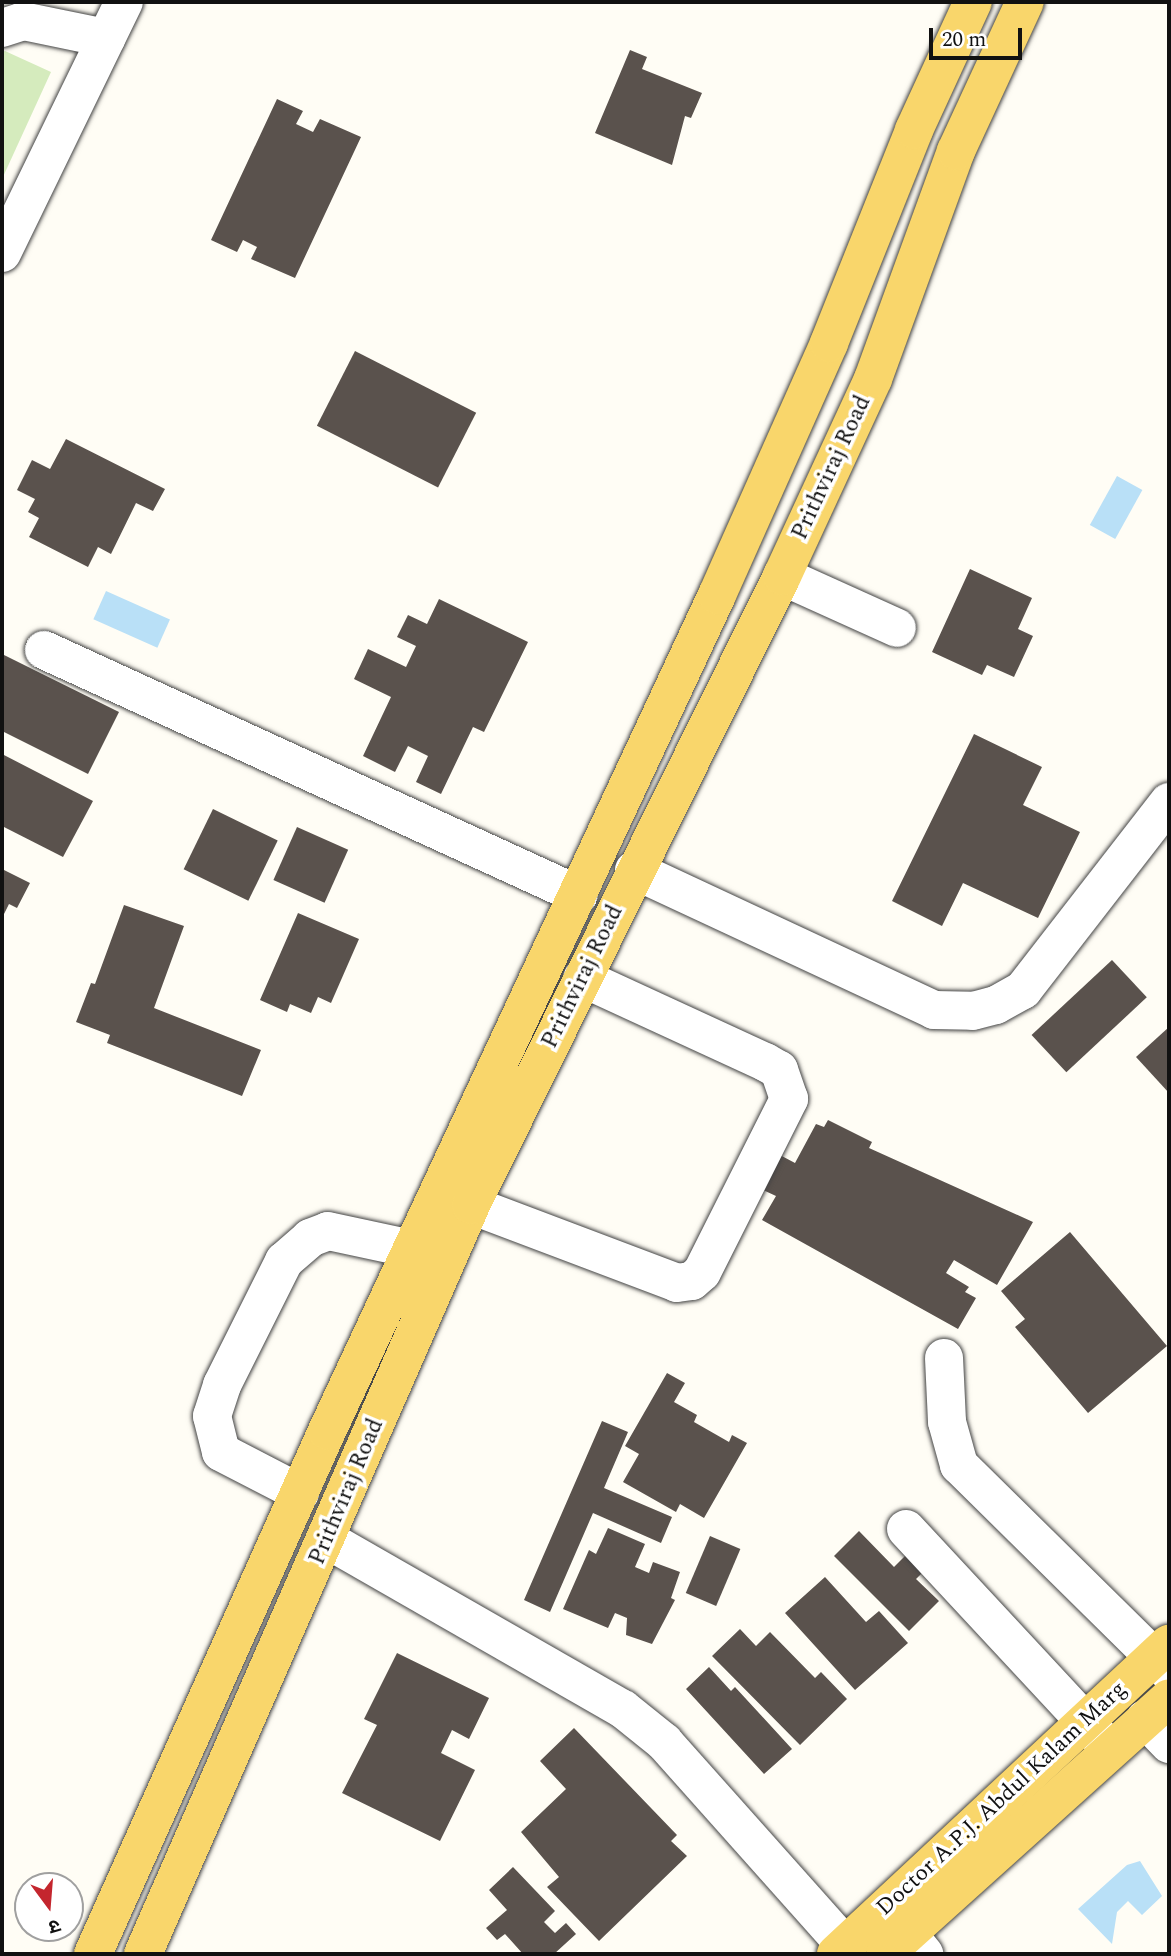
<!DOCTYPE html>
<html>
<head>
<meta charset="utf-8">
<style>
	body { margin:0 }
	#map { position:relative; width:1171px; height:1956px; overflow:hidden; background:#fffdf5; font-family:Spectral,"Noto Sans Devanagari",serif }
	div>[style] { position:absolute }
	.green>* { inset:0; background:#d5ebbd }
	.water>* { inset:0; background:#b9e0f7; transform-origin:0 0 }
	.building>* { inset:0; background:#5a524d; transform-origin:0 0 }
	.roads { filter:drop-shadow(0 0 2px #444) drop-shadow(0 0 2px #444) }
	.minor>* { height:38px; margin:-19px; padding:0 19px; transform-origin:19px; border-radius:19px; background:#fff }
	.major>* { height:38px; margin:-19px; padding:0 19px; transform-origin:19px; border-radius:19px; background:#f9d66b }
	span { translate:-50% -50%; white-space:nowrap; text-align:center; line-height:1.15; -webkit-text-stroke:7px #fff; paint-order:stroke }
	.street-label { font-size:23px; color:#111 }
	.frame { position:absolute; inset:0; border:4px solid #111; pointer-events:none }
	.north { position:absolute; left:14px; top:1872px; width:70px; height:70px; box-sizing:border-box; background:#fff; border:2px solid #a0a0a0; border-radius:50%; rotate:164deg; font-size:19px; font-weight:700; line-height:28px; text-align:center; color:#111 }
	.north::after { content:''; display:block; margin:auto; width:24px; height:32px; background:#c4262e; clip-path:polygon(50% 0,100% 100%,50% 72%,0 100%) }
	.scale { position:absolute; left:929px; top:28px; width:93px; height:32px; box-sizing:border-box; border:4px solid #111; border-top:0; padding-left:9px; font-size:21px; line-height:24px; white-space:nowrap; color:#111; -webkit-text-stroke:5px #fff; paint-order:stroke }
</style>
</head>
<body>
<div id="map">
	<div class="green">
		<div style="clip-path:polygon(5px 51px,51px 72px,2px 179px,2px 52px)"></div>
	</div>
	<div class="water">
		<div style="left:1117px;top:476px;width:29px;height:56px;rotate:29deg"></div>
		<div style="left:106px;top:591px;width:70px;height:31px;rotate:24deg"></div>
		<div style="clip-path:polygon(1140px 1861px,1162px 1896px,1142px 1915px,1128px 1901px,1117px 1912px,1112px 1944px,1078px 1909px,1127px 1865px)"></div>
	</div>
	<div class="building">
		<div style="clip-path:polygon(630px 50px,647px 57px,642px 69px,702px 93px,691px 118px,685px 116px,672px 165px,595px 133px)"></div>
		<div style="clip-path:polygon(277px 99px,303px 111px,296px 124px,313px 132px,320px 119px,361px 137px,295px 278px,251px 259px,257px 247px,243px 240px,237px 252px,211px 240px)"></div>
		<div style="left:355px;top:351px;width:136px;height:84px;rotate:27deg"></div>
		<div style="clip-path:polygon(66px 439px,165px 489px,153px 511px,136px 503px,111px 554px,98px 547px,88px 567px,29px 537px,39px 518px,28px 512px,35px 499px,17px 490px,32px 460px,50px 469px)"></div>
		<div style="clip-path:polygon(970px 569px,1032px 598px,1018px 629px,1033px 636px,1014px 677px,987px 665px,982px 675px,932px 652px)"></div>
		<div style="clip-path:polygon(439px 599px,528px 642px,484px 732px,473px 727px,441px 794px,416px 782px,428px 756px,408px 746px,395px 772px,363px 756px,391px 697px,354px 679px,368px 649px,406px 667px,416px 646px,397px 637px,408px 615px,427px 624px)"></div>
		<div style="clip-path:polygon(2px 654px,119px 712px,88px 774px,2px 731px)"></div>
		<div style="clip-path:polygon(974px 734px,1042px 767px,1023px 805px,1080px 832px,1038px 918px,963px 883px,942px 926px,892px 901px)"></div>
		<div style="clip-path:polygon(2px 754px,93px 801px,63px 857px,2px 826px)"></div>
		<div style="left:213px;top:809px;width:72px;height:67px;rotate:26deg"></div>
		<div style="left:297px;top:827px;width:56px;height:58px;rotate:24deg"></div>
		<div style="clip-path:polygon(2px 869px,30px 883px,17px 908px,9px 904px,2px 918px)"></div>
		<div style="clip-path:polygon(124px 905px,184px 926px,154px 1008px,261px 1050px,242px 1096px,107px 1043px,110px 1035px,76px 1022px,91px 983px,95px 984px)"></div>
		<div style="clip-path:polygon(298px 913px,359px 939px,331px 1003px,318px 997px,311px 1013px,290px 1004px,287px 1012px,260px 1000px)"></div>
		<div style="left:1112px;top:960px;width:51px;height:110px;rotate:47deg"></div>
		<div style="clip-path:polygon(1169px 1027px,1169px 1093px,1136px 1057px)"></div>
		<div style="clip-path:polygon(828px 1120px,872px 1142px,869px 1148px,1033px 1222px,997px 1285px,954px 1260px,946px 1273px,969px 1287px,965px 1292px,976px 1298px,958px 1329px,762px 1220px,776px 1196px,759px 1188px,778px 1154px,795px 1163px,816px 1124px,824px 1127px)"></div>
		<div style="clip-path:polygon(1070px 1232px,1167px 1346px,1088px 1413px,1015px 1327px,1025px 1319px,1001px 1291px)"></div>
		<div style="clip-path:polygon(667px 1373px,685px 1383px,674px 1402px,697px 1415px,694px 1422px,729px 1442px,732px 1435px,747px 1443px,704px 1518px,680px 1504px,676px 1512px,623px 1482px,639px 1454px,625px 1446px)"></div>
		<div style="clip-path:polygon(602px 1421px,628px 1432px,604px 1488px,672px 1517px,661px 1543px,593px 1513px,550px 1612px,524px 1600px)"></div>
		<div style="clip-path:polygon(608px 1528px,645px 1544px,635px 1567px,649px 1573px,653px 1562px,680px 1572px,671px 1598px,675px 1600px,652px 1644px,626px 1635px,627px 1618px,615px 1613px,608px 1628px,563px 1609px,589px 1550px,596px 1554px)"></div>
		<div style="clip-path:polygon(859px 1531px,894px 1567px,912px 1549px,929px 1566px,916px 1579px,939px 1601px,909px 1631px,834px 1556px)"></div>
		<div style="left:710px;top:1536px;width:33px;height:62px;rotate:23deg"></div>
		<div style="clip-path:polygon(825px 1577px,866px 1622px,879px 1611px,908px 1643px,855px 1690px,785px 1613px)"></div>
		<div style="clip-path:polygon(740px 1629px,756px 1646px,770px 1632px,815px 1678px,821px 1672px,847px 1699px,800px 1745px,712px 1656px)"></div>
		<div style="clip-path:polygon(397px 1653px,489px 1698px,469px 1739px,452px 1730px,441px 1753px,475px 1770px,440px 1841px,342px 1793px,377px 1725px,364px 1719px)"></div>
		<div style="clip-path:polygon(709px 1667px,731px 1691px,735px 1687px,792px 1749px,764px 1774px,686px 1689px)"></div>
		<div style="clip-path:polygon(574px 1728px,677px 1835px,671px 1841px,687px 1856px,599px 1941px,547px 1887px,559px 1877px,521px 1832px,566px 1789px,540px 1761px)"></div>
		<div style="clip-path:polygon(513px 1867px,555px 1911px,544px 1922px,555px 1933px,566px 1923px,576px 1934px,554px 1954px,523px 1954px,505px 1934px,497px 1940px,486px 1928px,507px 1910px,489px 1890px)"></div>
	</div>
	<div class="roads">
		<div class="minor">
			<div style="left:2px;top:28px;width:22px;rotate:-18deg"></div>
			<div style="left:23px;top:21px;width:85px;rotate:11.6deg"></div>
			<div style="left:2px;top:253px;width:279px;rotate:-64.1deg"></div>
			<div style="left:782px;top:576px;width:126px;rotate:24.3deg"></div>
			<div style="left:44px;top:650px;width:588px;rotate:24.61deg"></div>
			<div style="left:634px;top:870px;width:331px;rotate:25deg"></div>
			<div style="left:934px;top:1010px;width:39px;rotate:1deg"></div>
			<div style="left:973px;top:1011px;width:24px;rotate:-15deg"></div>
			<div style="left:996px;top:1005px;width:31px;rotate:-29deg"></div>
			<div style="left:1023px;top:990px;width:238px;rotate:-52.2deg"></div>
			<div style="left:471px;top:1205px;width:220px;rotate:20.7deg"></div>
			<div style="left:677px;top:1283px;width:15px;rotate:-8deg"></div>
			<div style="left:692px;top:1281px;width:13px;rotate:-42deg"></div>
			<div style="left:702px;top:1272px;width:194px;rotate:-63.3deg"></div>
			<div style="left:789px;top:1099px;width:31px;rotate:-109deg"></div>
			<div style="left:779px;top:1070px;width:16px;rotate:-150deg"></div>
			<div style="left:765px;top:1062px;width:201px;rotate:-155.3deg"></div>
			<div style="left:944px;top:1358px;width:64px;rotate:87.3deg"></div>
			<div style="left:947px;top:1422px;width:45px;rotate:74.4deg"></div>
			<div style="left:959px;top:1465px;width:295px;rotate:44.6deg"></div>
			<div style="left:300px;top:1493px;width:89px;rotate:-152.6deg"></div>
			<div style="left:221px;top:1452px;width:37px;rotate:-104deg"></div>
			<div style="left:212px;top:1416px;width:33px;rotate:-72deg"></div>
			<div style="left:222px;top:1385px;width:139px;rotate:-63.4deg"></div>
			<div style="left:284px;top:1261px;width:35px;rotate:-41deg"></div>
			<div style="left:310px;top:1238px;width:19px;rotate:-21deg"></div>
			<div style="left:328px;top:1231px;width:86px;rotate:12.1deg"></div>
			<div style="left:412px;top:1249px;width:33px;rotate:21deg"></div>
			<div style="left:906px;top:1529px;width:295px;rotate:47.1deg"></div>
			<div style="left:326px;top:1539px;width:342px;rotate:29.8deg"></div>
			<div style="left:623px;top:1709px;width:53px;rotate:38.8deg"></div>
			<div style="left:664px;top:1742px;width:273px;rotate:48.3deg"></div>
			<div style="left:1145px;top:1719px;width:35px;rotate:46deg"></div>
			<div style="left:908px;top:1934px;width:26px;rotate:51deg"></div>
		</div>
		<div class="major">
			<div style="left:93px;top:1954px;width:573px;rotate:-65.9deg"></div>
			<div style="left:327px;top:1431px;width:922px;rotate:-64.99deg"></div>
			<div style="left:717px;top:595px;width:276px;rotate:-66deg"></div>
			<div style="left:829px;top:343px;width:229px;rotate:-68.2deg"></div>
			<div style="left:914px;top:130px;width:141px;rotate:-65.3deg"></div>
			<div style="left:143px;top:1954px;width:818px;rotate:-66.35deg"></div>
			<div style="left:471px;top:1205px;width:702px;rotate:-63.69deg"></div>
			<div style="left:782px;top:576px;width:217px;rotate:-65.2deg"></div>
			<div style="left:873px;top:379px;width:243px;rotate:-70deg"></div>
			<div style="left:956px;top:151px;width:164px;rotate:-65.2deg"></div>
			<div style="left:836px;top:1954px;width:455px;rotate:-43deg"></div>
			<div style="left:885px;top:1954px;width:382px;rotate:-42deg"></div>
		</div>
	</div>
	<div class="street-label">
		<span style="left:832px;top:468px;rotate:-65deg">Prithviraj Road</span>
		<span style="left:583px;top:977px;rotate:-64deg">Prithviraj Road</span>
		<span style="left:347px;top:1492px;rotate:-67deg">Prithviraj Road</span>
		<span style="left:1002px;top:1799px;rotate:-43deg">Doctor A.P.J. Abdul Kalam Marg</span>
	</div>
	<div class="frame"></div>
	<div class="north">उ</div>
	<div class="scale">20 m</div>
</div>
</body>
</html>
